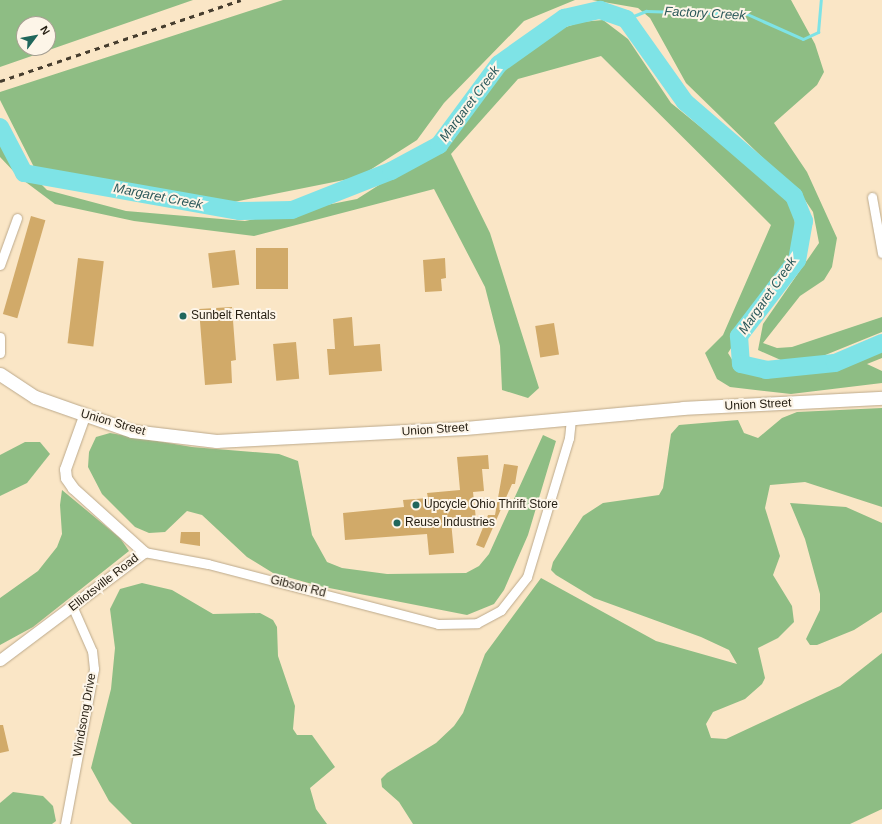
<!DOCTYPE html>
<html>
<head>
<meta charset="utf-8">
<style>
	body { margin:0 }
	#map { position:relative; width:882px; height:824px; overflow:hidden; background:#fae6c6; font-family:Helvetica,sans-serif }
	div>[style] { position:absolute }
	.forest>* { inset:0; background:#8ebd84 }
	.stream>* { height:3px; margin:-1.5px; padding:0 1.5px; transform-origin:1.5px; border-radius:1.5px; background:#7ee3e6 }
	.river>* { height:18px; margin:-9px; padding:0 9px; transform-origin:9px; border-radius:9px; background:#7ee3e6 }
	.building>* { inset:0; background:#d1aa69; transform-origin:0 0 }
	.roads { filter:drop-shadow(0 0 1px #bca98b) drop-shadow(0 0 1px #bca98b) }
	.minor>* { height:9px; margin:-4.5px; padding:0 4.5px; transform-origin:4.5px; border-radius:4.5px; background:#fff }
	.tertiary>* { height:11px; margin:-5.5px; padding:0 5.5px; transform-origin:5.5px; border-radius:5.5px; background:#fff }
	.secondary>* { height:13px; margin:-6.5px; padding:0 6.5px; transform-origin:6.5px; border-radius:6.5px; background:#fff }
	.rail>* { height:3px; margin-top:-1.5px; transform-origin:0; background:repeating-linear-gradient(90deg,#463d2e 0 5px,transparent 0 10px) }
	.dots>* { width:11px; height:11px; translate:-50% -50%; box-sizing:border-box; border:2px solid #fdf5e8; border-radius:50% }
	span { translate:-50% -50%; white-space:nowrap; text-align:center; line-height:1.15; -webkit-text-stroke:4px #fdf5e8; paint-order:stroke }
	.poi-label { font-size:12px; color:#241d11 }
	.left { translate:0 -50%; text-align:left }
	.street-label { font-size:12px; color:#241d11 }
	.water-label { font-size:13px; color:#2c595b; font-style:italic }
	.north { position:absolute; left:16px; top:16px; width:40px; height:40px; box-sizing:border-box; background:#fdf5e8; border:1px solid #a69f92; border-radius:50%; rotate:58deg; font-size:11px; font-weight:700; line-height:16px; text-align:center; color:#241d11 }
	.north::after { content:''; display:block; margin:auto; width:14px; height:18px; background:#20675c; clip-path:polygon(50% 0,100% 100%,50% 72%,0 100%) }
</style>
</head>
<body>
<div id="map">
	<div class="forest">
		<div style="clip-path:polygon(evenodd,0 0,193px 0,0 67px,0 0,24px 24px,48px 24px,48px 48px,24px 48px,24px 24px)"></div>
		<div style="clip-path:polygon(283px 0,575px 0,524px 21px,444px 103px,417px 140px,359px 177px,224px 204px,38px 175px,0 100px,0 92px)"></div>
		<div style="clip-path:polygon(592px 0,791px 0,815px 44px,824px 72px,817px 85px,774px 123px,807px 172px,837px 238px,832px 267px,824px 280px,800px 296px,763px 343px,777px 348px,792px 347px,882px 317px,882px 332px,813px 360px,783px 361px,758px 350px,763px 324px,819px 243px,813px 212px,803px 197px,686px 83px,650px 18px,638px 8px)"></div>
		<div style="clip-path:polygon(603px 20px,628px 39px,671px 103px,783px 194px,794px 213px,796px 237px,791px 252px,728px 353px,736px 366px,750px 375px,803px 375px,882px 348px,882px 358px,867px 364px,882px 371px,882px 383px,791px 394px,730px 387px,717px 379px,705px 353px,723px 335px,771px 225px,601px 56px,518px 79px,451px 154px,490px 233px,539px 388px,528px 398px,502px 390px,500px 346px,485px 287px,434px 189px,254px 236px,134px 221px,55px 204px,19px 177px,0 157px,0 121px,20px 163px,47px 190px,126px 211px,245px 221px,357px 199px,442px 145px,492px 76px,551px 32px,581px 22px)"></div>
		<div style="clip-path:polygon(882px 408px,882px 507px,805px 482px,770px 485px,765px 508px,780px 556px,773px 575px,792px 606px,794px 622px,778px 638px,758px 648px,765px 678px,762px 684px,745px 699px,713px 712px,706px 724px,711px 738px,726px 739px,840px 686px,882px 653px,882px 809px,850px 824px,413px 824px,399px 802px,382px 787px,381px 779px,387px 773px,436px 743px,454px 726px,463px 713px,485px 654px,541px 578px,656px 641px,737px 664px,729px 650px,701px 637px,594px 598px,556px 575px,551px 570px,553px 562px,583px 516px,603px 503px,659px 495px,663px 488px,671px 434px,679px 425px,738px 420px,744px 433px,758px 438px,782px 418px,797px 412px)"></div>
		<div style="clip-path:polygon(110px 433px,192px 447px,279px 454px,298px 461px,312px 535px,327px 562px,342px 568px,387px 574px,466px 573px,479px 566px,489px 554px,543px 435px,556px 441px,528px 535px,504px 590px,494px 604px,467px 615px,319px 586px,273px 573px,247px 557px,202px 515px,187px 511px,165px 532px,149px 533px,135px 527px,102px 494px,88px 467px,89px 452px,96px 437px)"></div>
		<div style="clip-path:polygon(25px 442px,40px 442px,50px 454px,27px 483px,0 496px,0 455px)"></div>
		<div style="clip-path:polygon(62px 490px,120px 538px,129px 551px,33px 627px,0 645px,0 598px,38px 571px,57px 547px,62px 534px,60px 505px)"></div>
		<div style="clip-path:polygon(790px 503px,846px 507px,882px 523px,882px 612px,854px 630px,817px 645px,810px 645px,806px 639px,820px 610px,820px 594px,805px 539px)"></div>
		<div style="clip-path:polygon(142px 583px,172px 590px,213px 614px,260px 613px,273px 620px,277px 627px,278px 656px,295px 706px,293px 729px,297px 735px,312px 735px,335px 767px,310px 788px,316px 809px,327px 824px,132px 824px,109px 801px,91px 768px,111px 689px,115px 648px,110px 609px,120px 589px)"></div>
		<div style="clip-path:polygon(13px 792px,43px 796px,53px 806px,56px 821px,52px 824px,0 824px,0 803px)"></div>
	</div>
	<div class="stream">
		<div style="left:626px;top:19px;width:22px;rotate:-22deg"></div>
		<div style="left:646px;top:11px;width:101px;rotate:1.7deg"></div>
		<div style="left:747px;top:14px;width:61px;rotate:24.1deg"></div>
		<div style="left:803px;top:39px;width:17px;rotate:-25deg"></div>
		<div style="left:818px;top:32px;width:32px;rotate:-85deg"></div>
	</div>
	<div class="river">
		<div style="left:0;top:127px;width:52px;rotate:62.4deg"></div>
		<div style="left:24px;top:173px;width:219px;rotate:10deg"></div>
		<div style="left:240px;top:211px;width:52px;rotate:-1.1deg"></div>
		<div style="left:292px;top:210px;width:106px;rotate:-21.5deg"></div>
		<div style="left:391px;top:171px;width:55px;rotate:-28.4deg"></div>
		<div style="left:439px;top:145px;width:101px;rotate:-53.5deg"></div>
		<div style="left:499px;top:64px;width:80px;rotate:-35.3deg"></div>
		<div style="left:564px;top:18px;width:37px;rotate:-13deg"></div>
		<div style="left:600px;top:10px;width:28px;rotate:19deg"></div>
		<div style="left:626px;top:19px;width:102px;rotate:54.6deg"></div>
		<div style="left:685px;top:102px;width:144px;rotate:40.8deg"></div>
		<div style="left:794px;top:196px;width:27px;rotate:68deg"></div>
		<div style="left:804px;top:221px;width:40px;rotate:100deg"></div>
		<div style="left:797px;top:260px;width:96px;rotate:127.3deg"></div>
		<div style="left:739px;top:336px;width:28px;rotate:86deg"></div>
		<div style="left:741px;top:364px;width:26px;rotate:13deg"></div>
		<div style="left:766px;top:370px;width:69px;rotate:-5.8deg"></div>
		<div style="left:835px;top:363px;width:51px;rotate:-23.1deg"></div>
	</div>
	<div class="building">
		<div style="left:31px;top:216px;width:15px;height:102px;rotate:16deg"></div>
		<div style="left:256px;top:248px;width:32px;height:41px"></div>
		<div style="left:235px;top:250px;width:35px;height:27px;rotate:83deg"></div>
		<div style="left:78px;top:258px;width:26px;height:86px;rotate:7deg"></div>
		<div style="clip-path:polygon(445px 258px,446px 278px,441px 279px,442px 291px,425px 292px,423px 260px)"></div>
		<div style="clip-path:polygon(232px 307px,236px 360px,231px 361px,232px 383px,205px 385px,199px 309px)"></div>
		<div style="clip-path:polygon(352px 317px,354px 346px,380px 344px,382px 371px,329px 375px,327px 349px,335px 349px,333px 319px)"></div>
		<div style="left:554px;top:323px;width:32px;height:19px;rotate:81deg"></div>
		<div style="left:296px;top:342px;width:37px;height:23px;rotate:85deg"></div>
		<div style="clip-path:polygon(488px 455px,489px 469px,482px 469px,484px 491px,473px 492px,476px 519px,451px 521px,454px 553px,429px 555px,427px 534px,345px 540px,343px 513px,404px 507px,403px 500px,428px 498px,427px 493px,460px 490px,457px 457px)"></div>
		<div style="clip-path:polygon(504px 464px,518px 466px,515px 484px,512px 484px,484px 548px,476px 545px,488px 515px,495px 515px)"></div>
		<div style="clip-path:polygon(181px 532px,200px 532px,200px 546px,180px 543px)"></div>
		<div style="clip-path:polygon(0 725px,3px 725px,9px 751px,0 753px)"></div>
	</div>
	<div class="roads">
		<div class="minor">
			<div style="left:872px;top:197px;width:57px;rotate:79.9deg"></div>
			<div style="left:0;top:265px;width:50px;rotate:-70.1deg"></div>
			<div style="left:0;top:337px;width:16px;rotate:90deg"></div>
			<div style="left:144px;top:552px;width:65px;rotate:10.6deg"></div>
			<div style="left:208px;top:564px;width:238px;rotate:14.6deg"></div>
			<div style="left:438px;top:624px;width:39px;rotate:-1deg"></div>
			<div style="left:477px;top:623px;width:27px;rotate:-28deg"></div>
			<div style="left:501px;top:610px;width:42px;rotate:-51.8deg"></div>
			<div style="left:527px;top:577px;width:145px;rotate:-73.2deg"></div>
			<div style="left:569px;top:438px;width:18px;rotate:-84deg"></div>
			<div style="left:65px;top:824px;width:158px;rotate:-79.4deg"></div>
			<div style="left:94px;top:669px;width:18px;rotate:-96deg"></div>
			<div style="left:92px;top:651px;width:47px;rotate:-113.8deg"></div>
		</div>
		<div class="tertiary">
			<div style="left:0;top:660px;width:180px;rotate:-36.9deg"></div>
			<div style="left:144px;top:552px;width:96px;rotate:-138deg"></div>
			<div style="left:73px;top:488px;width:12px;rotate:-125deg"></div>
			<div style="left:66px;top:478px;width:9px;rotate:-96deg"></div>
			<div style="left:65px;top:469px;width:56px;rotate:-70.3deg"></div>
		</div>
		<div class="secondary">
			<div style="left:0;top:374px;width:42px;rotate:33.3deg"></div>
			<div style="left:35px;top:397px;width:103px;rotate:19.3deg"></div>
			<div style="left:132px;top:431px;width:85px;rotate:6.8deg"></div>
			<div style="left:216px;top:441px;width:249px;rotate:-3deg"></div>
			<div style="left:465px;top:428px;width:219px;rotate:-5.2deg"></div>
			<div style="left:683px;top:408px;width:199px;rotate:-2.9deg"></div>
		</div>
	</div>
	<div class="rail">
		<div style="left:0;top:81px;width:254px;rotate:-18.6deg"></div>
	</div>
	<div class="dots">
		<div style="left:183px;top:316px;background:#20675c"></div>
		<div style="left:416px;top:505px;background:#20675c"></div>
		<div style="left:397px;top:523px;background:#20675c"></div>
	</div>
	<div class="poi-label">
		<span class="left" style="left:191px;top:316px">Sunbelt Rentals</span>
		<span class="left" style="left:424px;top:505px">Upcycle Ohio Thrift Store</span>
		<span class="left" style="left:405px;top:523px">Reuse Industries</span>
	</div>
	<div class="street-label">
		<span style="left:758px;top:405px;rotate:-3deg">Union Street</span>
		<span style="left:113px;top:423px;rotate:16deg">Union Street</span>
		<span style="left:435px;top:430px;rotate:-4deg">Union Street</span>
		<span style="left:104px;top:583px;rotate:-38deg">Elliotsville Road</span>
		<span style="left:298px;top:587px;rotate:14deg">Gibson Rd</span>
		<span style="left:85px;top:715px;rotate:-80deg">Windsong Drive</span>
	</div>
	<div class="water-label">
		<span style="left:705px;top:14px;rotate:3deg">Factory Creek</span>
		<span style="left:470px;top:104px;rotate:-53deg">Margaret Creek</span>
		<span style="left:158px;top:197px;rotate:11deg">Margaret Creek</span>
		<span style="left:768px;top:296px;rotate:-55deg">Margaret Creek</span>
	</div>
	<div class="north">N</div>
</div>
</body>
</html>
